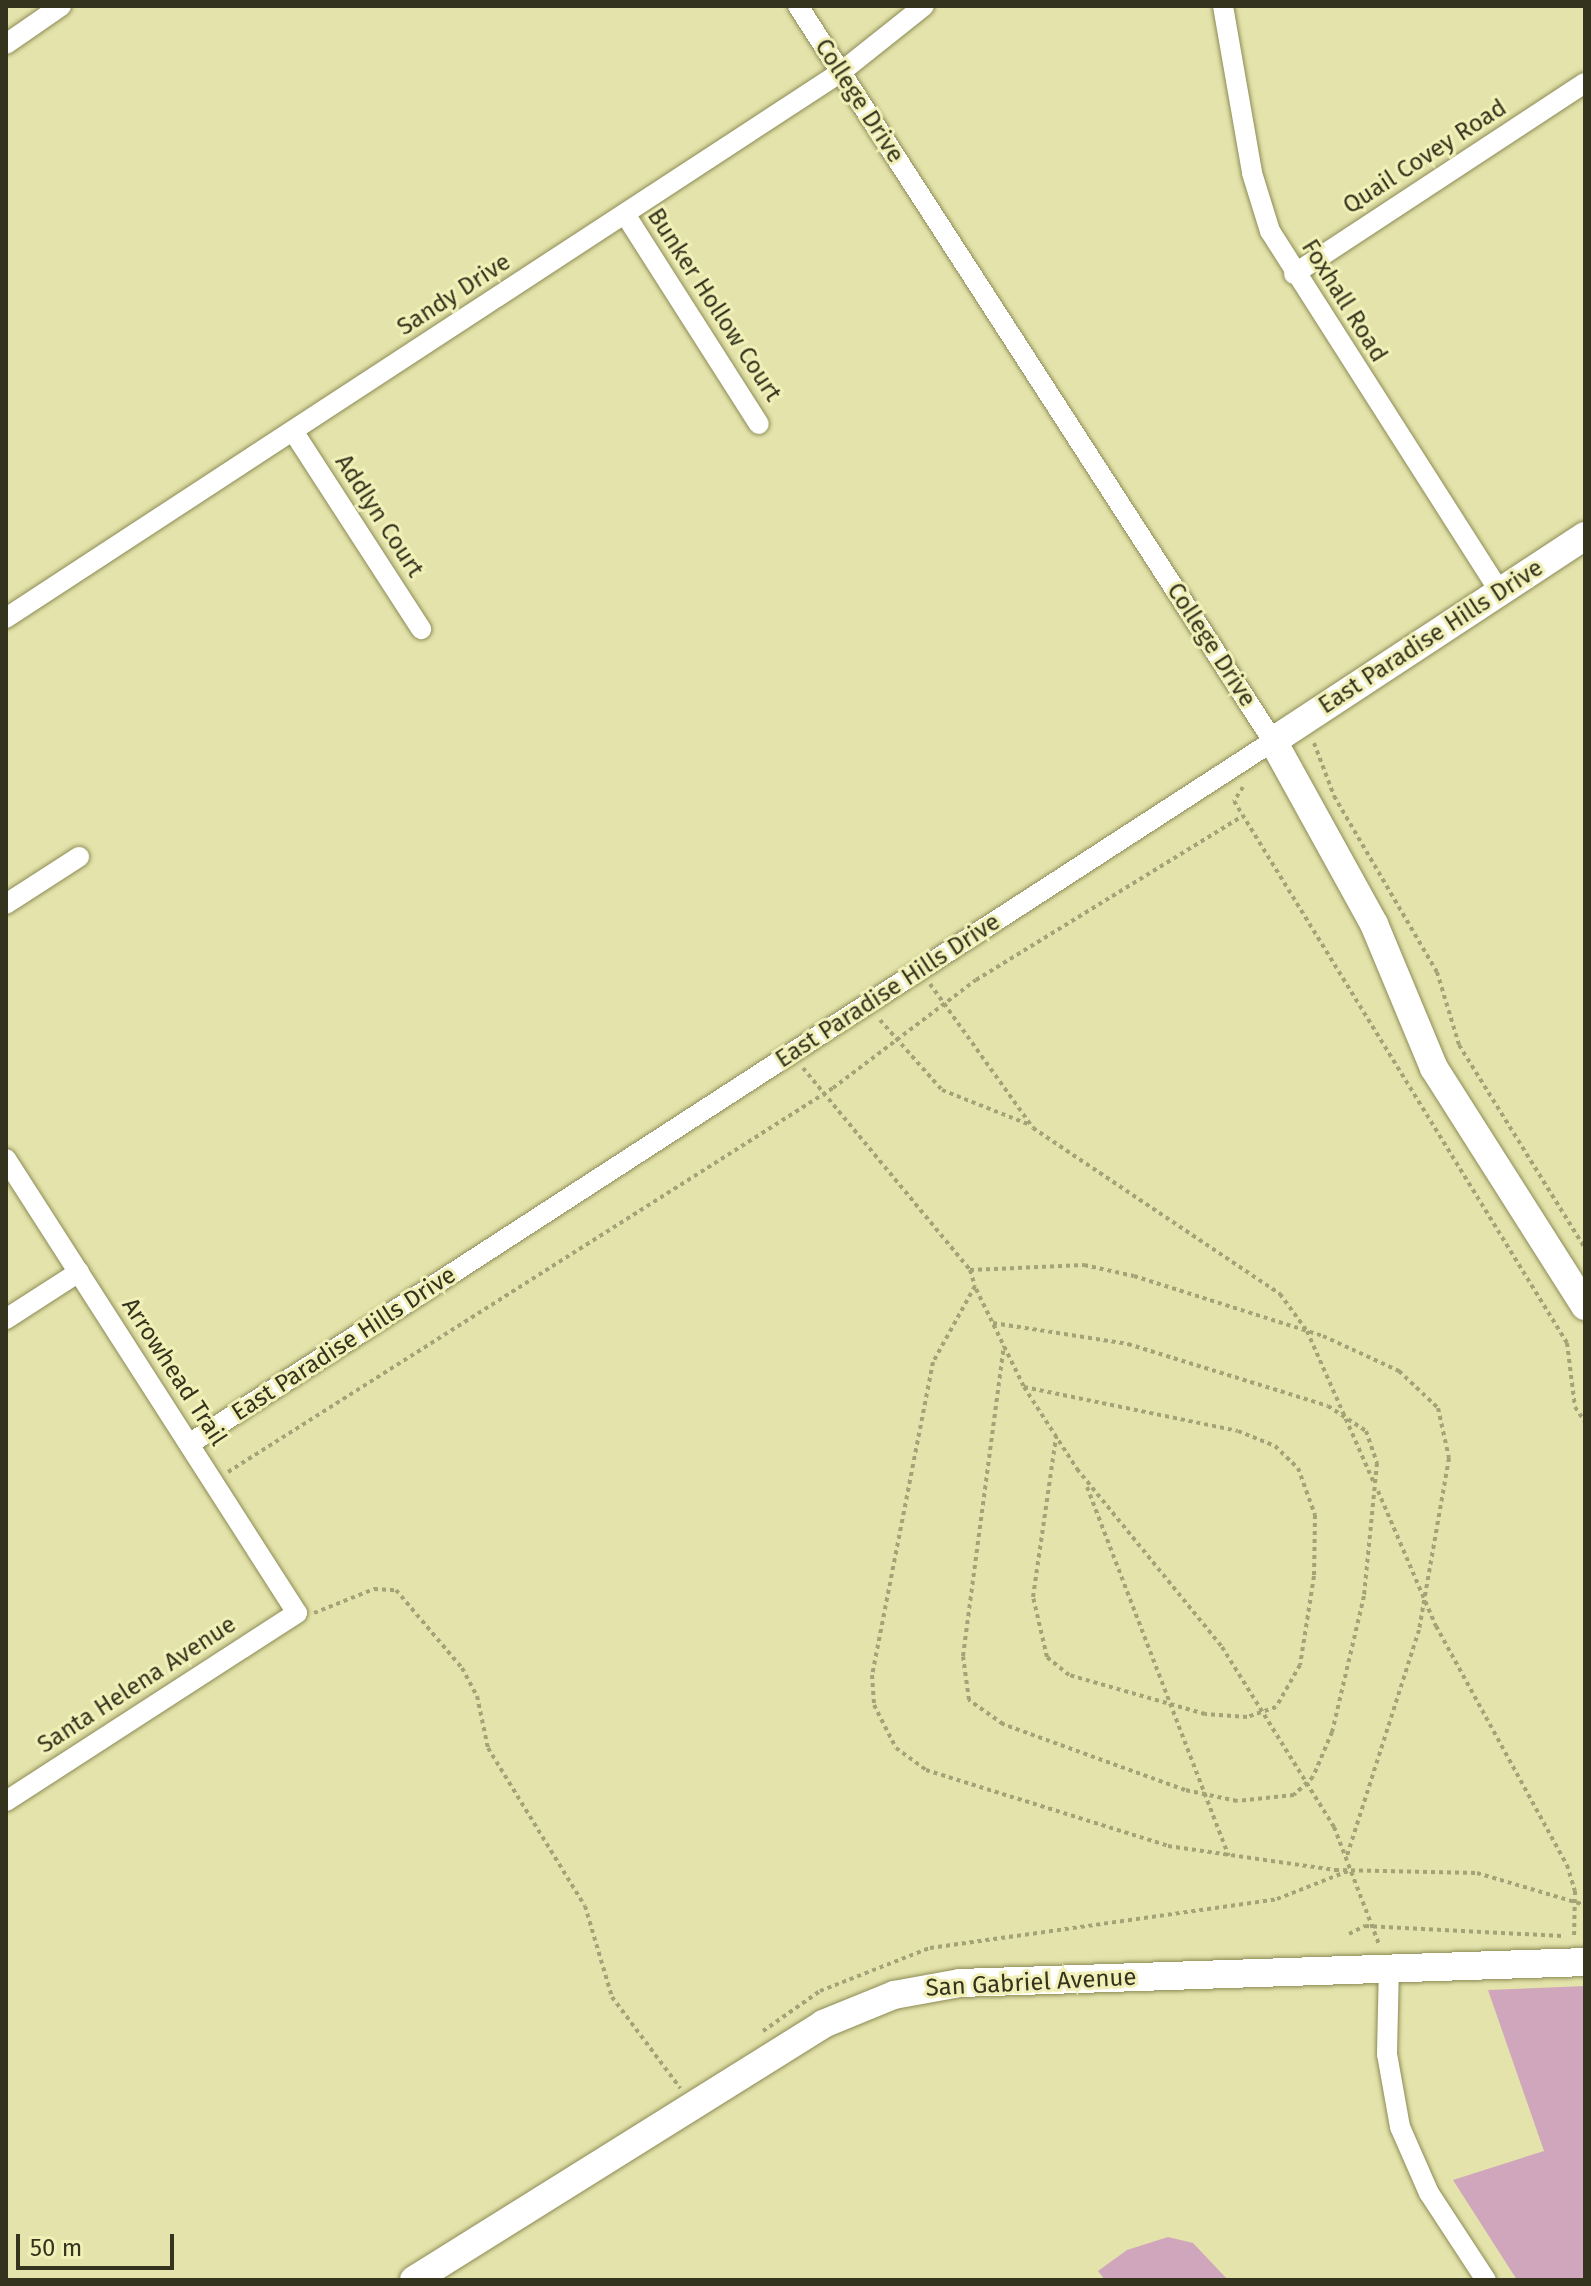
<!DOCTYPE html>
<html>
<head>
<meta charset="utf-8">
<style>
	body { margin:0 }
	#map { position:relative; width:1591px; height:2286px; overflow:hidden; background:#e4e3ab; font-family:"Fira Sans",sans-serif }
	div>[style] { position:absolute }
	.green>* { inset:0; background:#cfa6bb }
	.path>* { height:4px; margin-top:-2px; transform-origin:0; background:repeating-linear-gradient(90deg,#a4a377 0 4px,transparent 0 8px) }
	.roads { filter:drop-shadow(0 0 2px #8c8b56) drop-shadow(0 0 2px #8c8b56) }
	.street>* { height:20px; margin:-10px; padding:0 10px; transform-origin:10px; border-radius:10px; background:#fff }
	.secondary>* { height:28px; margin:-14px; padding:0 14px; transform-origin:14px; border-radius:14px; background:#fff }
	span { translate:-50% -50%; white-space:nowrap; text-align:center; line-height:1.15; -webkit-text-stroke:6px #f1f0b8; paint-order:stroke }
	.street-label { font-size:24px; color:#34331d }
	.frame { position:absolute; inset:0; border:8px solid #34331d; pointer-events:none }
	.scale { position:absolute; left:16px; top:2234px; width:158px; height:36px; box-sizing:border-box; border:4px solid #34331d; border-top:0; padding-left:10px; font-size:24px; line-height:28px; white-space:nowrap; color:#34331d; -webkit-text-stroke:6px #f1f0b8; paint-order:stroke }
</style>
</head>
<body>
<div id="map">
	<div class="green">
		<div style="clip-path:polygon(1585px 1986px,1585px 2280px,1517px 2280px,1453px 2180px,1544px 2151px,1488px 1990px)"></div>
		<div style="clip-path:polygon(1168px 2237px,1193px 2243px,1228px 2280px,1105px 2280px,1098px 2271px,1127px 2250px)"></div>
	</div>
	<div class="path">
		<div style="left:1314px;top:743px;width:57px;rotate:69.3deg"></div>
		<div style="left:1334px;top:796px;width:204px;rotate:59.7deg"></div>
		<div style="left:1437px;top:972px;width:76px;rotate:73.2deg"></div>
		<div style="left:1459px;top:1045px;width:239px;rotate:58.2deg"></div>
		<div style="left:1243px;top:787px;width:17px;rotate:123deg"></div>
		<div style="left:1234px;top:801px;width:636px;rotate:58.43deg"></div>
		<div style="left:1567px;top:1343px;width:64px;rotate:82.9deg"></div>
		<div style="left:1575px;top:1407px;width:18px;rotate:56deg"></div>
		<div style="left:930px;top:984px;width:177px;rotate:54.4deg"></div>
		<div style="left:1033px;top:1128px;width:298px;rotate:33.9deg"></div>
		<div style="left:1280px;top:1294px;width:46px;rotate:53.9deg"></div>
		<div style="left:1307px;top:1331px;width:166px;rotate:66.2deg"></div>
		<div style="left:880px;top:1020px;width:94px;rotate:48.5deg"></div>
		<div style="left:942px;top:1090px;width:92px;rotate:21.6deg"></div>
		<div style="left:803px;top:1068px;width:262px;rotate:50.4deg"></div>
		<div style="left:970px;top:1270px;width:17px;rotate:73deg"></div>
		<div style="left:975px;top:1286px;width:87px;rotate:118.9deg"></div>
		<div style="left:933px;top:1362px;width:319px;rotate:101deg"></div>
		<div style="left:872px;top:1675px;width:30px;rotate:86deg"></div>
		<div style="left:874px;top:1705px;width:48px;rotate:62.9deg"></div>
		<div style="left:896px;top:1748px;width:37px;rotate:36deg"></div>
		<div style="left:926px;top:1770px;width:254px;rotate:17.4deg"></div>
		<div style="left:1168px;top:1846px;width:169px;rotate:8.2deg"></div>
		<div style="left:1335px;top:1870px;width:142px;rotate:1.2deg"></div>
		<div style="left:1477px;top:1873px;width:113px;rotate:16.5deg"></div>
		<div style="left:970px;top:1270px;width:114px;rotate:-2.5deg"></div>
		<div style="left:1084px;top:1265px;width:51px;rotate:12.4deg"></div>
		<div style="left:1134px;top:1276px;width:198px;rotate:17.6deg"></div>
		<div style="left:1323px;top:1336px;width:84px;rotate:24.7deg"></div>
		<div style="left:1399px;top:1371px;width:54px;rotate:43.5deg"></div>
		<div style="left:1438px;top:1408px;width:51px;rotate:77.6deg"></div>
		<div style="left:1449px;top:1458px;width:175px;rotate:99.9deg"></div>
		<div style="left:1419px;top:1630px;width:237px;rotate:107.7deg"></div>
		<div style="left:976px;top:1289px;width:109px;rotate:63.9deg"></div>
		<div style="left:1024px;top:1387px;width:98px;rotate:57.1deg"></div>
		<div style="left:1077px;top:1469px;width:230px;rotate:50.8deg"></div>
		<div style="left:1222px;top:1647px;width:212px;rotate:58.1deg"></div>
		<div style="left:1334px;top:1827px;width:125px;rotate:69deg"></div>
		<div style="left:993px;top:1323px;width:137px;rotate:8.8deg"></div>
		<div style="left:1128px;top:1344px;width:209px;rotate:17.2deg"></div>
		<div style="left:1328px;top:1406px;width:45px;rotate:33.3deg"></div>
		<div style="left:1366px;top:1431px;width:34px;rotate:71deg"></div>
		<div style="left:1377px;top:1463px;width:134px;rotate:95.6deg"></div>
		<div style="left:1364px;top:1596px;width:140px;rotate:103.2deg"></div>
		<div style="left:1332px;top:1732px;width:49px;rotate:112.9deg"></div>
		<div style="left:1313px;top:1777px;width:26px;rotate:137deg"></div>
		<div style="left:1294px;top:1795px;width:57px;rotate:174deg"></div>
		<div style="left:1237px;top:1801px;width:53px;rotate:-168.1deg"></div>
		<div style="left:1185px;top:1790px;width:194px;rotate:-160.1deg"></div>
		<div style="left:1003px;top:1724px;width:42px;rotate:-144.8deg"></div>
		<div style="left:969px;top:1700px;width:44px;rotate:-97.8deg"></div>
		<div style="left:963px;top:1656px;width:313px;rotate:-82.5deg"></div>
		<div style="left:1024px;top:1387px;width:218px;rotate:11.6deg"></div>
		<div style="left:1238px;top:1431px;width:40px;rotate:22deg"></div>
		<div style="left:1275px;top:1446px;width:32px;rotate:44deg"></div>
		<div style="left:1298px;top:1468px;width:50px;rotate:70.1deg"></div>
		<div style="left:1315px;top:1515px;width:61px;rotate:90.9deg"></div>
		<div style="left:1314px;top:1576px;width:90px;rotate:98.9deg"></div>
		<div style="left:1300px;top:1665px;width:48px;rotate:119.7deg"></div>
		<div style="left:1276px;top:1707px;width:31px;rotate:161deg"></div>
		<div style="left:1247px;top:1717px;width:42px;rotate:-175.9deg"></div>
		<div style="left:1205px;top:1714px;width:141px;rotate:-164deg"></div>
		<div style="left:1069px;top:1675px;width:28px;rotate:-141deg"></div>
		<div style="left:1047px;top:1657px;width:62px;rotate:-103.1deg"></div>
		<div style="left:1033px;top:1597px;width:162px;rotate:-81.8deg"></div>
		<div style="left:228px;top:1472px;width:717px;rotate:-32.4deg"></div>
		<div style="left:833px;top:1088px;width:179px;rotate:-37.1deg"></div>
		<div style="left:976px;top:980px;width:313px;rotate:-31.6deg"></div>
		<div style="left:1087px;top:1487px;width:395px;rotate:69deg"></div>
		<div style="left:1378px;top:1491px;width:147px;rotate:66.8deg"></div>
		<div style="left:1436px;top:1626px;width:273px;rotate:61.3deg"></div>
		<div style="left:1567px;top:1865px;width:27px;rotate:73deg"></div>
		<div style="left:1575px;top:1891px;width:48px;rotate:91.2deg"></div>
		<div style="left:314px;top:1613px;width:65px;rotate:-21.8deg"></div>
		<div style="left:374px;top:1589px;width:22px;rotate:3deg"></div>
		<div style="left:396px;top:1590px;width:102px;rotate:49.8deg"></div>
		<div style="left:462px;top:1668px;width:32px;rotate:62deg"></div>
		<div style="left:477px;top:1696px;width:53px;rotate:78.1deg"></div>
		<div style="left:488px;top:1748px;width:185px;rotate:58.5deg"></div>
		<div style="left:585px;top:1906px;width:95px;rotate:73.5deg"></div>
		<div style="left:612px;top:1997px;width:114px;rotate:53.2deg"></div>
		<div style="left:1349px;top:1934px;width:18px;rotate:-27deg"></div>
		<div style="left:1365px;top:1926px;width:198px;rotate:2.9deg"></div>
		<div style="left:763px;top:2031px;width:70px;rotate:-35.1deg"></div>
		<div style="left:820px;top:1991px;width:118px;rotate:-21.4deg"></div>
		<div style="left:930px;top:1948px;width:350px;rotate:-8deg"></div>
		<div style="left:1277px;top:1899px;width:79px;rotate:-21.4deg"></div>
	</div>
	<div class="roads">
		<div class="street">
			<div style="left:1223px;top:6px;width:169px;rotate:80.1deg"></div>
			<div style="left:1252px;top:173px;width:61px;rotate:72.8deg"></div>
			<div style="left:1270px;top:231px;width:428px;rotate:57.5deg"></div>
			<div style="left:6px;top:44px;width:67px;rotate:-34.6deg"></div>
			<div style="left:625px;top:214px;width:249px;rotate:57.5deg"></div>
			<div style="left:1294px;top:274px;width:348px;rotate:-33.3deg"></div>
			<div style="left:293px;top:431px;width:236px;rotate:57.1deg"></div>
			<div style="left:6px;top:618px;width:998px;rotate:-33.18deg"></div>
			<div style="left:841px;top:72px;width:106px;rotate:-38.5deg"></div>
			<div style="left:6px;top:904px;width:87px;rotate:-32.8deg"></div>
			<div style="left:6px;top:1159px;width:539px;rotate:57.34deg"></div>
			<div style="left:297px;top:1613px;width:346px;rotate:147.1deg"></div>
			<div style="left:6px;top:1319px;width:87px;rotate:-32.8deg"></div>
			<div style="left:189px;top:1444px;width:1292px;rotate:-32.96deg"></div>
			<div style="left:1273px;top:741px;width:875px;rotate:-122.87deg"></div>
			<div style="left:1389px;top:1965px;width:89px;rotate:91.3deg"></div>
			<div style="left:1387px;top:2054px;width:74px;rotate:79.9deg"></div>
			<div style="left:1400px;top:2127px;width:72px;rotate:66.3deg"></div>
			<div style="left:1429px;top:2193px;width:104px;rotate:56.8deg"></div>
		</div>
		<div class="secondary">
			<div style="left:1585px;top:536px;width:373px;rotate:146.7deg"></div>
			<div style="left:1273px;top:741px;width:209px;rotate:61.1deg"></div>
			<div style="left:1374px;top:924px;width:156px;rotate:67.4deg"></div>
			<div style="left:1434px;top:1068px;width:282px;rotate:57.6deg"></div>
			<div style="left:414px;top:2280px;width:483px;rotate:-32deg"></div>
			<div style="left:823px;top:2024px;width:77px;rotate:-22.2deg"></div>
			<div style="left:894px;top:1995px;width:67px;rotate:-10.3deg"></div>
			<div style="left:960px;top:1983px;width:625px;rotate:-1.92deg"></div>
		</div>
	</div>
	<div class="street-label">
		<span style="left:859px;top:101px;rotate:57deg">College Drive</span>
		<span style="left:1425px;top:157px;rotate:-33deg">Quail Covey Road</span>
		<span style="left:454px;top:295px;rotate:-33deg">Sandy Drive</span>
		<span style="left:1344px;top:301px;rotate:58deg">Foxhall Road</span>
		<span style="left:714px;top:305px;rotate:57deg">Bunker Hollow Court</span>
		<span style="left:379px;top:516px;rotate:57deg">Addlyn Court</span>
		<span style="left:1431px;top:637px;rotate:-33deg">East Paradise Hills Drive</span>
		<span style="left:1211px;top:645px;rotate:57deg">College Drive</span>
		<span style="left:888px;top:991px;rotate:-33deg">East Paradise Hills Drive</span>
		<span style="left:344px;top:1344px;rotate:-33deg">East Paradise Hills Drive</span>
		<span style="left:174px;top:1372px;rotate:57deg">Arrowhead Trail</span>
		<span style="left:137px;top:1685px;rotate:-33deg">Santa Helena Avenue</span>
		<span style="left:1031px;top:1983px;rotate:-3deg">San Gabriel Avenue</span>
	</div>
	<div class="frame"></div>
	<div class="scale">50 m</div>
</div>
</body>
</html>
